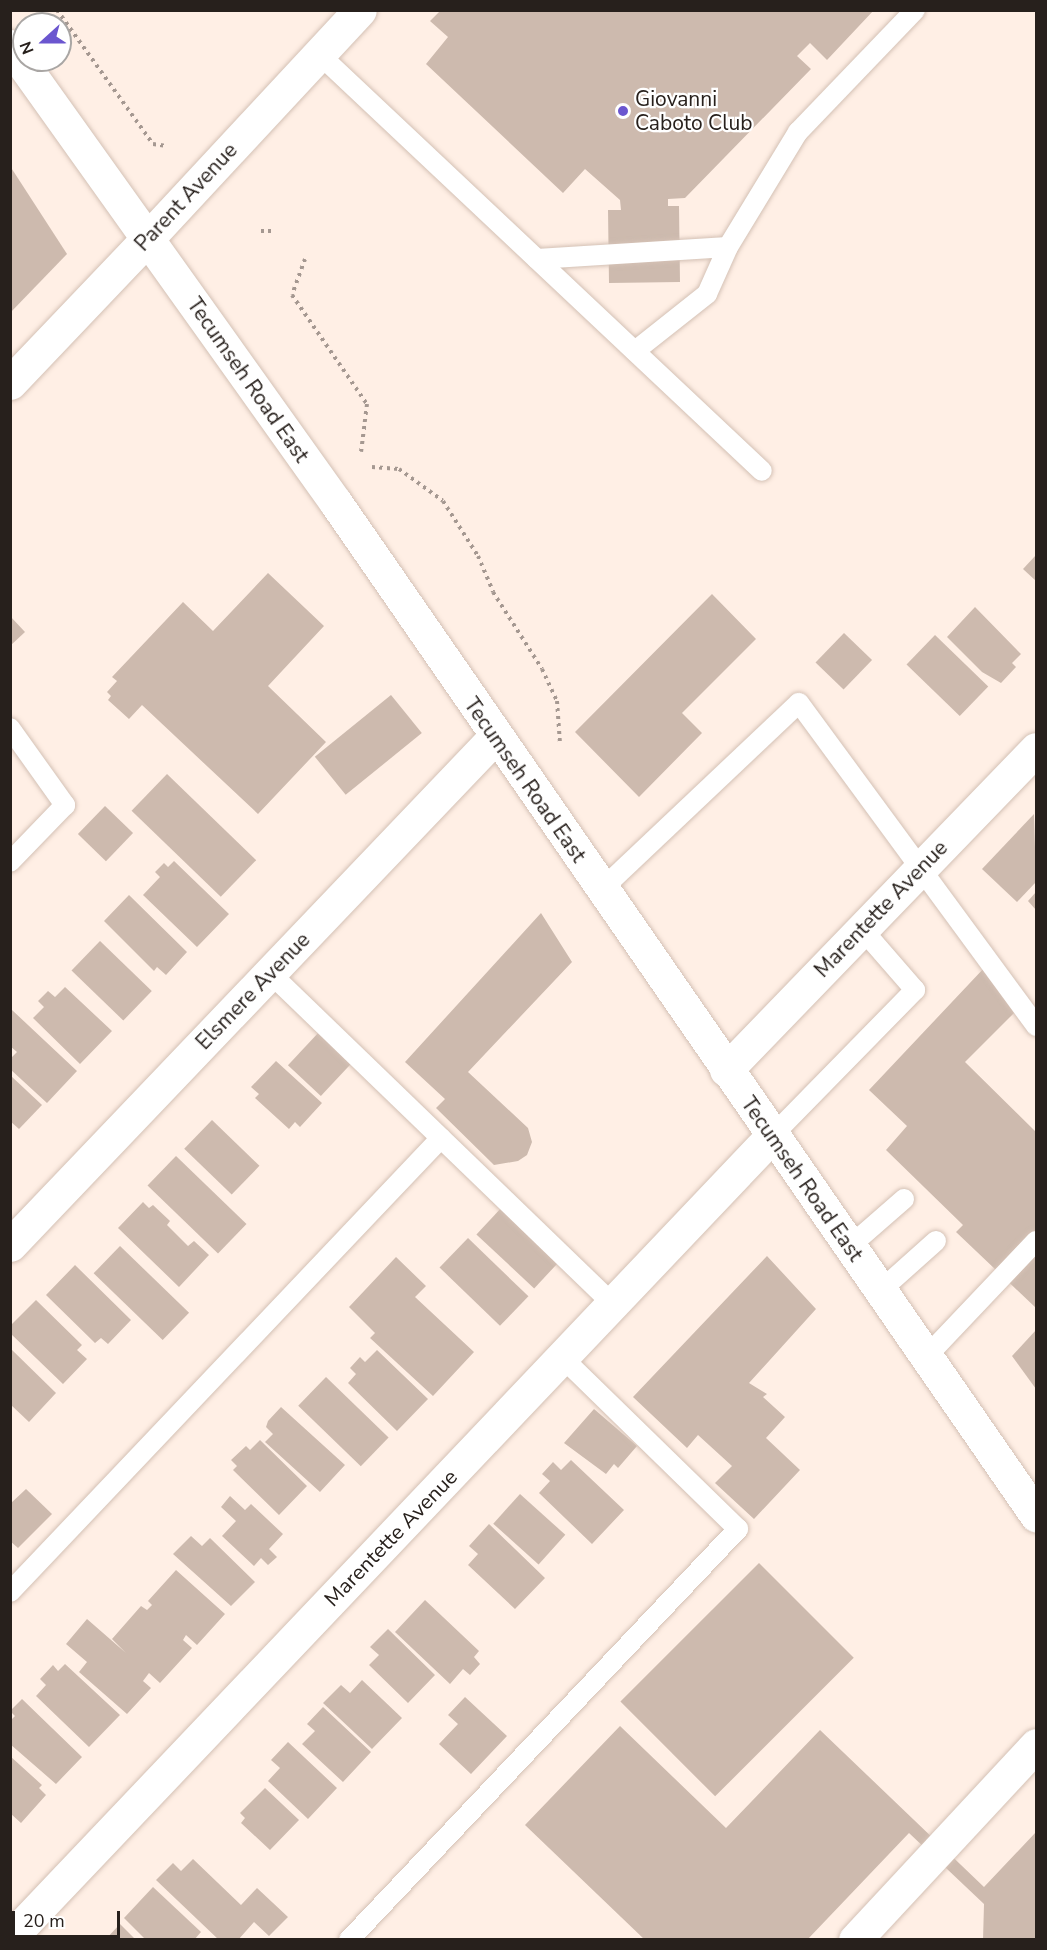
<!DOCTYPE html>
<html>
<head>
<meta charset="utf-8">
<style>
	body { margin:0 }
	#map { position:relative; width:1047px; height:1950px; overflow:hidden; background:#ffefe5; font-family:"Nunito Sans",sans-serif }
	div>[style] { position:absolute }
	.building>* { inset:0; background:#cdbaae; transform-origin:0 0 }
	.path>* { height:4px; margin-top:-2px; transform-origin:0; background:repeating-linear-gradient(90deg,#a59891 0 3px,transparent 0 7.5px) }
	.roads { filter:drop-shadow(0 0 2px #d4c1b5) drop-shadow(0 0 2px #d4c1b5) }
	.lane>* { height:20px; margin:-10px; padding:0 10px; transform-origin:10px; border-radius:10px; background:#fff }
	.street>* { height:33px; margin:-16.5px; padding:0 16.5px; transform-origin:16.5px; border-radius:16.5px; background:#fff }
	.secondary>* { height:33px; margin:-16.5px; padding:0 16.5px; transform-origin:16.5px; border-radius:16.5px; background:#fff }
	.dots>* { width:16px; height:16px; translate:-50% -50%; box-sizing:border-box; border:3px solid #fff; border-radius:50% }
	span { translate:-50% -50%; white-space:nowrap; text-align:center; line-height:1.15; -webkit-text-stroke:4.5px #fff; paint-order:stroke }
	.poi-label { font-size:21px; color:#27201c }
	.left { translate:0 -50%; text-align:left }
	.street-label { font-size:21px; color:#27201c }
	.frame { position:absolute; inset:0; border:12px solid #27201c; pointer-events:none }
	.north { position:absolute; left:12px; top:12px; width:60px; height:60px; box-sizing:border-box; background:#fff; border:2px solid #a9a6a4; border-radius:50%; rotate:249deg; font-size:16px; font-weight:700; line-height:24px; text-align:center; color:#27201c }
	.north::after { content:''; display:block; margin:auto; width:21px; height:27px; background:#6b56cf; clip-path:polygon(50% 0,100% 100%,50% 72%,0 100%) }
	.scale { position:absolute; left:12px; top:1911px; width:108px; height:27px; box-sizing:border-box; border:3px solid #27201c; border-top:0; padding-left:8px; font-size:18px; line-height:21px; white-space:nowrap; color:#27201c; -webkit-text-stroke:4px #fff; paint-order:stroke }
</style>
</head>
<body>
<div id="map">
	<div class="building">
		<div style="clip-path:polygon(441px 10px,874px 10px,827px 60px,810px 43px,797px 56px,811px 69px,685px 198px,668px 199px,668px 206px,679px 206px,680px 282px,609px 283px,608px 210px,621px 210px,620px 200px,585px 169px,563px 193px,426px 64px,448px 37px,430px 21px)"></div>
		<div style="clip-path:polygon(10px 166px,67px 254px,10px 313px)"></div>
		<div style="clip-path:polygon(1036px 555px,1036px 581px,1023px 569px)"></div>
		<div style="clip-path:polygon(268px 573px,324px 626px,268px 686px,326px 742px,258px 814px,142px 705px,129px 719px,108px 700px,111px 696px,107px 692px,117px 681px,112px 677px,183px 602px,213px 631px)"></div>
		<div style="clip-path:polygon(712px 594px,756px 639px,682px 713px,702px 733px,639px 797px,575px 732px)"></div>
		<div style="clip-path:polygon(975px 607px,1021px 654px,1012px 663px,1016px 667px,1001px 683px,982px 672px,947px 637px)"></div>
		<div style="clip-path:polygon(10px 616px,25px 632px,10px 646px)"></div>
		<div style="left:844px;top:633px;width:39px;height:41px;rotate:44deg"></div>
		<div style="left:935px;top:635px;width:74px;height:41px;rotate:44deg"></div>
		<div style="left:391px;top:695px;width:49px;height:98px;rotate:51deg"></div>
		<div style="left:167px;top:774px;width:124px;height:51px;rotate:44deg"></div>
		<div style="left:105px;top:806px;width:39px;height:39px;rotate:44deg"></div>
		<div style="clip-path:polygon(1034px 814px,1036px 882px,1017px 902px,982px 869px)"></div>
		<div style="clip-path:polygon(174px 861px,229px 914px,197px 947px,143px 895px,160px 877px,155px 872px,164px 863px,168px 867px)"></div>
		<div style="clip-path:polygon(1036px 892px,1036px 910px,1028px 901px)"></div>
		<div style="clip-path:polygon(129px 895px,187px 952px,166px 975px,157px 967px,154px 971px,104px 921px)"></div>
		<div style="clip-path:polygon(541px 913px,572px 962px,468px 1072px,528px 1128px,532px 1142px,527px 1155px,518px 1161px,494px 1165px,436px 1108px,445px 1099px,405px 1062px)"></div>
		<div style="left:100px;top:941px;width:72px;height:41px;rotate:44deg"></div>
		<div style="clip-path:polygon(985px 967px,1016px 1011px,965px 1062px,1036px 1132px,1036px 1308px,956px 1232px,963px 1225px,886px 1150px,907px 1126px,869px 1090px)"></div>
		<div style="clip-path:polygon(65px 987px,112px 1031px,80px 1064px,33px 1018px,44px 1007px,38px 1001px,48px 991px,55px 997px)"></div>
		<div style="clip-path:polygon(12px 1010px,77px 1071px,47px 1103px,10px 1069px,10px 1059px,17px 1052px,10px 1046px)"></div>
		<div style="left:320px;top:1031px;width:45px;height:47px;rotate:43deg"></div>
		<div style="clip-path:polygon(276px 1061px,322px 1103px,300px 1127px,295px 1122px,289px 1129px,255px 1098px,259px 1094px,251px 1087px)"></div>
		<div style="clip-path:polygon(10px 1075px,42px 1105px,19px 1129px,10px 1121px)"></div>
		<div style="left:212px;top:1120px;width:66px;height:40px;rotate:44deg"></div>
		<div style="left:176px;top:1156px;width:98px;height:41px;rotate:44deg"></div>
		<div style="clip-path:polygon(143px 1202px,149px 1208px,153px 1205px,170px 1221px,167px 1225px,188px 1246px,194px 1241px,209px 1255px,179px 1287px,118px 1228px)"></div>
		<div style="left:503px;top:1206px;width:79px;height:39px;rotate:43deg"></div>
		<div style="left:468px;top:1238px;width:84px;height:41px;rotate:44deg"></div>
		<div style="left:120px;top:1246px;width:96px;height:38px;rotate:44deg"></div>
		<div style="clip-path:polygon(767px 1256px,816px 1309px,749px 1383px,767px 1394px,763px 1397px,785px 1417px,766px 1438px,800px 1470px,754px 1519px,715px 1483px,732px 1466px,698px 1435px,687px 1448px,633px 1397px)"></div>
		<div style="clip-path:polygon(396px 1257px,426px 1286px,415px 1297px,474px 1352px,433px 1396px,370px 1338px,375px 1333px,349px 1307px)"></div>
		<div style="clip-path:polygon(75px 1265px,131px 1320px,108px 1344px,101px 1338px,95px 1343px,46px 1295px)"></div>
		<div style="clip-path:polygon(36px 1300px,82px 1345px,77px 1350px,87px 1359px,63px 1384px,10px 1333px,10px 1326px)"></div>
		<div style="clip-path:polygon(1036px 1330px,1036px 1389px,1012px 1356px)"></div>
		<div style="clip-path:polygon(10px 1348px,56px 1393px,29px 1422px,10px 1404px)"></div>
		<div style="clip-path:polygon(377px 1350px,428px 1399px,397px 1431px,348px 1383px,356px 1374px,350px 1368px,360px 1357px,365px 1362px)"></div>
		<div style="left:326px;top:1377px;width:87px;height:40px;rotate:44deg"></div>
		<div style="clip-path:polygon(281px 1407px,345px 1465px,320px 1492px,265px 1442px,273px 1434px,266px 1427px,268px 1421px)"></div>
		<div style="clip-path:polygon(594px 1409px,637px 1446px,618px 1468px,614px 1464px,606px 1474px,564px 1443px)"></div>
		<div style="clip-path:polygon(260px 1440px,307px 1486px,279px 1515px,233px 1470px,237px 1466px,231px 1460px,246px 1446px,250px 1450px)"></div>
		<div style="clip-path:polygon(571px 1460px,624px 1510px,592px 1544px,539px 1493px,550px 1481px,542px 1474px,553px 1462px,561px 1470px)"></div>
		<div style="clip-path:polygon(26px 1489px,52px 1514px,18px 1548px,10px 1541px,10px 1504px)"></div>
		<div style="left:520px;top:1494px;width:61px;height:40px;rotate:42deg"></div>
		<div style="clip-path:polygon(230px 1496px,245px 1510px,251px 1504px,283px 1534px,269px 1549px,277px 1557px,268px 1565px,261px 1558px,254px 1566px,222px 1536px,236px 1521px,221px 1507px)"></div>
		<div style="clip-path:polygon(489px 1524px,545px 1578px,515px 1609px,468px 1565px,478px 1554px,469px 1546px)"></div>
		<div style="clip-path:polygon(191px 1536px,202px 1546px,210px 1538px,255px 1582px,231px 1606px,173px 1554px)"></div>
		<div style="left:759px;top:1563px;width:134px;height:196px;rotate:45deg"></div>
		<div style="clip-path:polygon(176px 1570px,225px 1614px,197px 1645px,186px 1635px,183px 1640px,192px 1648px,160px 1683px,149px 1673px,143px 1681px,151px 1688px,127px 1714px,79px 1672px,87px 1662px,66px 1644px,87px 1619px,126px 1653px,112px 1639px,141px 1606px,147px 1610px,152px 1605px,148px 1601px)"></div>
		<div style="clip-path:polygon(425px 1600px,479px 1651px,474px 1657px,480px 1664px,470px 1675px,463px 1669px,450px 1684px,395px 1632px)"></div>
		<div style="clip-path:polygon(388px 1629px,435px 1675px,408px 1703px,369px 1665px,379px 1655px,370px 1647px)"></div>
		<div style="clip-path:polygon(65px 1664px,120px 1715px,89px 1747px,36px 1696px,46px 1685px,40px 1679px,53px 1665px,58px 1671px)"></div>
		<div style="clip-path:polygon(362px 1680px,402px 1718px,372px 1749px,323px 1703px,341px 1685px,350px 1693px)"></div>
		<div style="clip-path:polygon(465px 1697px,507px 1736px,471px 1774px,439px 1744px,458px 1724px,448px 1715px)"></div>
		<div style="clip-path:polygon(22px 1699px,82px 1757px,56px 1784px,10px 1744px,10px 1721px,15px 1716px,10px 1711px)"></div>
		<div style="clip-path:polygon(323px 1707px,371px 1752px,343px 1782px,302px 1744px,315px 1731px,307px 1724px)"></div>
		<div style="clip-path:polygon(620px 1726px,726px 1828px,820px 1730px,984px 1887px,1036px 1832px,1036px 1940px,983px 1940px,984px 1904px,909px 1833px,807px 1940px,645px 1940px,525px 1825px)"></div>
		<div style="clip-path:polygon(288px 1742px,337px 1788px,308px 1819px,268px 1781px,280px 1768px,271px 1760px)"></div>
		<div style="clip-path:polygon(10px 1756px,42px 1785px,39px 1788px,46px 1795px,21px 1823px,10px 1813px)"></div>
		<div style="clip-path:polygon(265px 1788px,299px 1820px,270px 1850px,241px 1823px,245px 1818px,240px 1813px)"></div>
		<div style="clip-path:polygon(193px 1859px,241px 1905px,257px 1888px,288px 1917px,269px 1936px,254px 1922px,238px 1940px,219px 1940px,156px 1880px,173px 1863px,181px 1871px)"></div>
		<div style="clip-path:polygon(153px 1887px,201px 1932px,194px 1940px,146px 1940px,124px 1918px)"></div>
		<div style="clip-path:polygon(120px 1924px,136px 1940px,105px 1940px)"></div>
	</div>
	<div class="path">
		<div style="left:57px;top:10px;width:165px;rotate:54.4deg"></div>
		<div style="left:153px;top:144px;width:14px;rotate:8deg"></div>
		<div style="left:261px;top:231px;width:10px"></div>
		<div style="left:305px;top:259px;width:38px;rotate:110deg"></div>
		<div style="left:292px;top:295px;width:132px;rotate:55.5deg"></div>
		<div style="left:367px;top:404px;width:48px;rotate:97.1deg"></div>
		<div style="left:372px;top:467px;width:27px;rotate:4deg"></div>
		<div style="left:399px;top:469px;width:54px;rotate:36deg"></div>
		<div style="left:443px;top:501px;width:65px;rotate:57.5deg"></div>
		<div style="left:478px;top:556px;width:39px;rotate:67deg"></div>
		<div style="left:493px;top:592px;width:91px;rotate:57.5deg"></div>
		<div style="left:542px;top:669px;width:35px;rotate:65deg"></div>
		<div style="left:557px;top:701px;width:43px;rotate:86deg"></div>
	</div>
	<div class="roads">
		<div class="lane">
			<div style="left:319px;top:54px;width:608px;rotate:43.27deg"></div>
			<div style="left:537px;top:259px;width:191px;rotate:-3.6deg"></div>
			<div style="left:635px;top:351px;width:92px;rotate:-38.4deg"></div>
			<div style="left:707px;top:294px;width:51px;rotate:-65.9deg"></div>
			<div style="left:728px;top:247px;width:135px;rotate:-58.7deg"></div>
			<div style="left:798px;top:132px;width:169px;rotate:-46.2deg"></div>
			<div style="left:10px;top:728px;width:95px;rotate:54.5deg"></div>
			<div style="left:65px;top:805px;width:79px;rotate:134deg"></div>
			<div style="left:601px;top:890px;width:272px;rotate:-43.4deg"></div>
			<div style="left:799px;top:703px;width:401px;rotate:53.7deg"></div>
			<div style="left:270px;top:973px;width:477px;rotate:44deg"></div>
			<div style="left:771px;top:1137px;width:206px;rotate:-45.6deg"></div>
			<div style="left:915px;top:990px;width:81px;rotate:-131deg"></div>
			<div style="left:849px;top:1247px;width:73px;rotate:-41.1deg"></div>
			<div style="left:880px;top:1291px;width:75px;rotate:-41.8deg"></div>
			<div style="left:926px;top:1357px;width:160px;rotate:-46.5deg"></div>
			<div style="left:10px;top:1592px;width:626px;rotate:-46.49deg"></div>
			<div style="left:349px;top:1940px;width:566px;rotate:-46.58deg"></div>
			<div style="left:738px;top:1529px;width:246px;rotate:-135.7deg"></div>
		</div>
		<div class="street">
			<div style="left:148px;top:238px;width:311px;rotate:-47.1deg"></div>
			<div style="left:726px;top:1070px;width:446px;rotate:-46deg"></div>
			<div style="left:10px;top:1245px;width:702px;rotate:-46.33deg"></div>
			<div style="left:10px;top:1938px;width:1105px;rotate:-46.47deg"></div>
			<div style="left:855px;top:1940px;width:266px;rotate:-47.1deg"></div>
		</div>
		<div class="secondary">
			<div style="left:10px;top:46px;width:561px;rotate:54.5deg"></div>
			<div style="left:336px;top:503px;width:1231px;rotate:55.33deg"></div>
			<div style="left:10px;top:383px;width:200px;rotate:-46.4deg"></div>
		</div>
	</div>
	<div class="dots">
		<div style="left:623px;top:111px;background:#6b56cf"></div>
	</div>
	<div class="poi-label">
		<span class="left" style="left:635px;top:111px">Giovanni<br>Caboto Club</span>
	</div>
	<div class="street-label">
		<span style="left:186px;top:197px;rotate:-47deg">Parent Avenue</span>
		<span style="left:248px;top:380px;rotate:55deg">Tecumseh Road East</span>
		<span style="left:525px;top:780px;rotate:55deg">Tecumseh Road East</span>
		<span style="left:881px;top:909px;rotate:-46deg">Marentette Avenue</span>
		<span style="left:253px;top:991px;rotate:-46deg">Elsmere Avenue</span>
		<span style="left:802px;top:1179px;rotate:55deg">Tecumseh Road East</span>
		<span style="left:391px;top:1538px;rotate:-46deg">Marentette Avenue</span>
	</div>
	<div class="frame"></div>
	<div class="north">N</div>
	<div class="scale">20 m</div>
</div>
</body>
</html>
